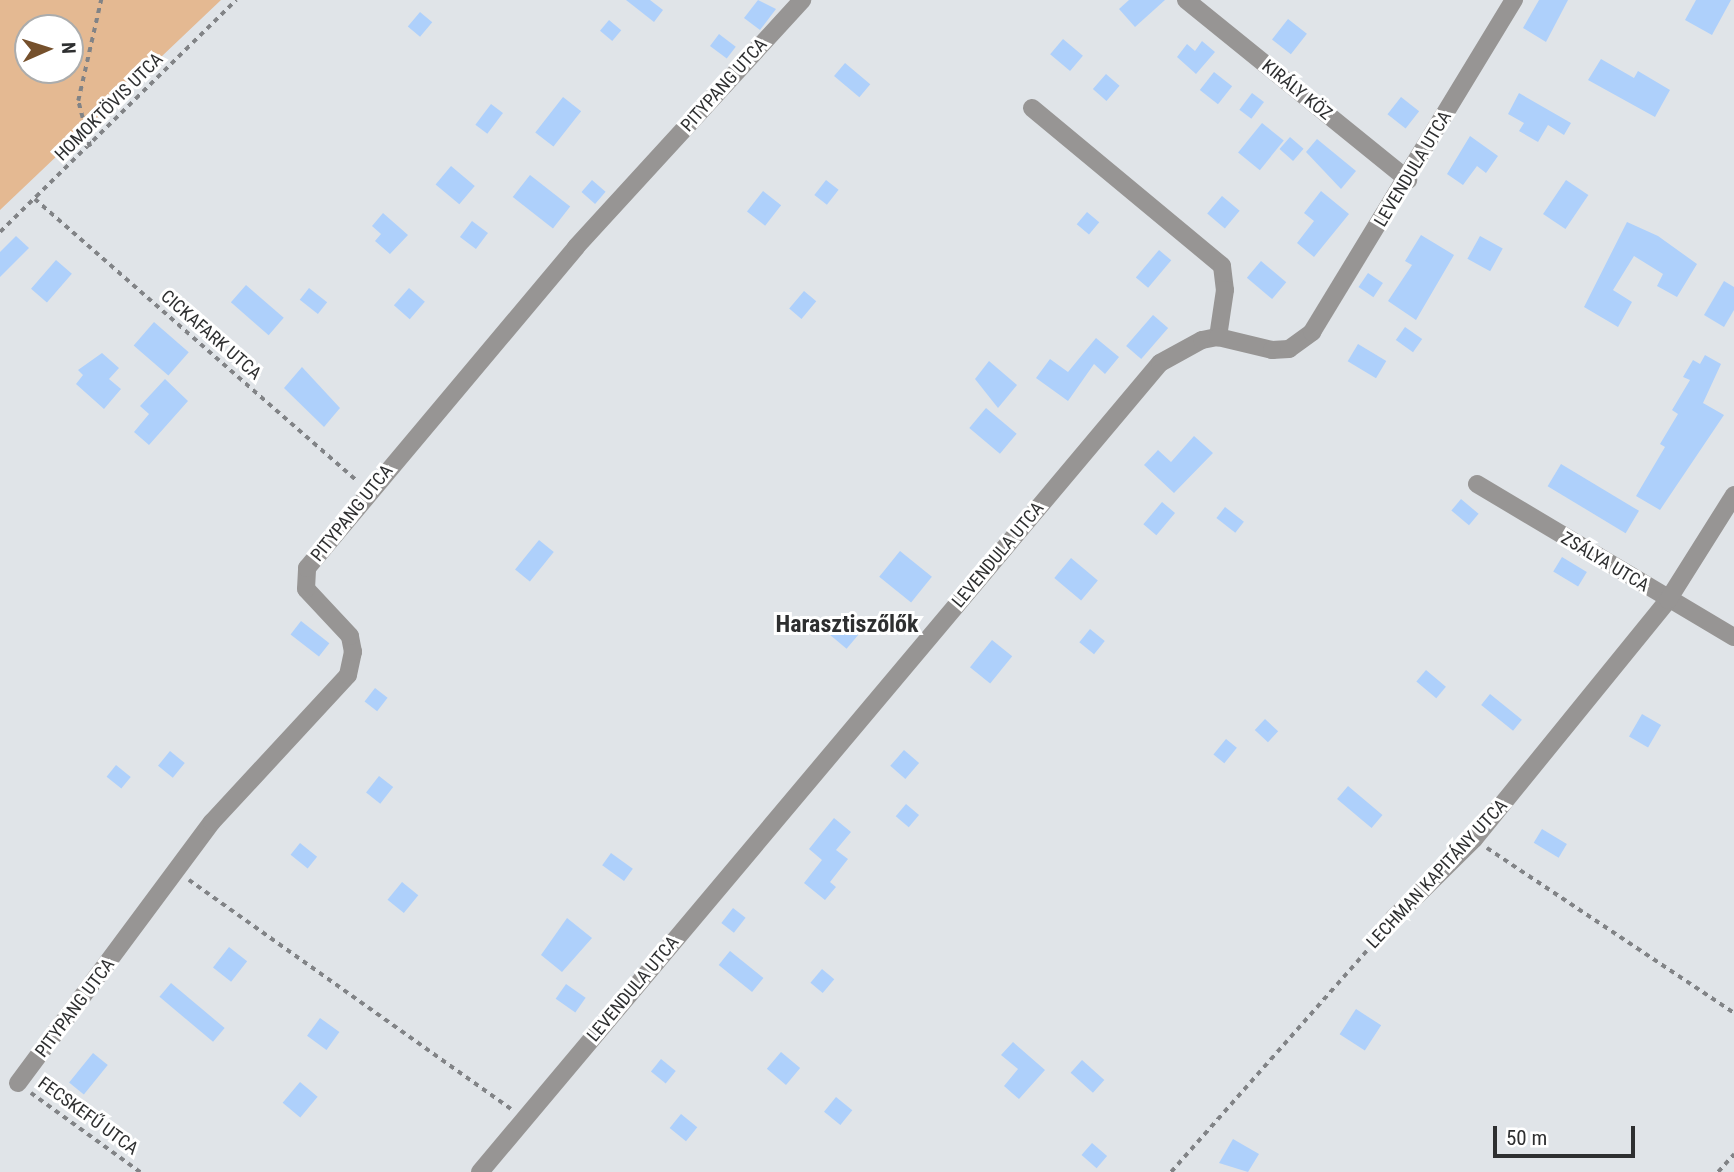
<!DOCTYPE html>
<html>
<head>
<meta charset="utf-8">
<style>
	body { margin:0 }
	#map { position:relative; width:1734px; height:1172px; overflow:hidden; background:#e0e4e8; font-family:"Roboto Condensed",sans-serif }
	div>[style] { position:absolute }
	.green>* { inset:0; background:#e4b992 }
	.building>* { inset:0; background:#aed0fb; transform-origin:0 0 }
	.path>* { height:3.5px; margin-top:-1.75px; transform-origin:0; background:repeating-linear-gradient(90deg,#818386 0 5px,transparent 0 10px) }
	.minor>* { height:18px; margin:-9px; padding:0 9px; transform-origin:9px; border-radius:9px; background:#979594 }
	span { translate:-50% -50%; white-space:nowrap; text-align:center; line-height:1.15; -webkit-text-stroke:6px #fff; paint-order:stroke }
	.street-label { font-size:18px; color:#2e2f30 }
	.district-label { font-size:24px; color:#2e2f30; font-weight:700 }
	.north { position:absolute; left:14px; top:14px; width:70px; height:70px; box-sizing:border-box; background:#fff; border:2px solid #abacac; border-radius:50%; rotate:87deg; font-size:19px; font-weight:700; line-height:28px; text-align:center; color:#2e2f30 }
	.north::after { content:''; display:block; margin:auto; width:24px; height:32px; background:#75502c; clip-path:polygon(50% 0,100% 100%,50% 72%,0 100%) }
	.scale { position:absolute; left:1493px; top:1126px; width:142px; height:32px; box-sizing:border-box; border:4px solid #2e2f30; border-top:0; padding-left:9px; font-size:21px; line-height:24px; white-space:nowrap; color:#2e2f30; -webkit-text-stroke:5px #fff; paint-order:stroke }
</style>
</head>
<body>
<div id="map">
	<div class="green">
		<div style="clip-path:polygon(evenodd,0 0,221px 0,0 210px,0 0,28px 28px,70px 28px,70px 70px,28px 70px,28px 28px)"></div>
	</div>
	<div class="building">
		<div style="clip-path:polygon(626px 0,650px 0,663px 10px,654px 22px)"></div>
		<div style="clip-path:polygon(758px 0,776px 9px,760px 30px,744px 18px)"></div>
		<div style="clip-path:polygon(1129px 0,1165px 0,1135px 27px,1119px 9px)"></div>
		<div style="clip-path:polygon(1539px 0,1568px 0,1546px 42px,1523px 28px)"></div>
		<div style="clip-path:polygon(1696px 0,1731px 0,1712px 35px,1685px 20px)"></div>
		<div style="left:420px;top:12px;width:16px;height:19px;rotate:40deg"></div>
		<div style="left:1288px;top:19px;width:24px;height:26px;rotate:38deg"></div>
		<div style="left:609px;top:20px;width:16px;height:14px;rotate:40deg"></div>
		<div style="left:719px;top:34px;width:21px;height:15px;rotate:37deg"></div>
		<div style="left:1063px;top:39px;width:26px;height:20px;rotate:40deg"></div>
		<div style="clip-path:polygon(1202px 41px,1215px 52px,1196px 74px,1177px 57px,1187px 44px,1195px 51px)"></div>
		<div style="clip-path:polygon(1601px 59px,1634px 78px,1638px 71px,1670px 90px,1655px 117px,1588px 80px)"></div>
		<div style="left:845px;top:63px;width:33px;height:17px;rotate:40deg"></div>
		<div style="left:1214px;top:72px;width:23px;height:23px;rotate:38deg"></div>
		<div style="left:1106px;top:74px;width:18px;height:20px;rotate:41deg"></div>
		<div style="left:1252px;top:93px;width:15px;height:21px;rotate:37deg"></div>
		<div style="clip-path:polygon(1519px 93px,1571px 123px,1564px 135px,1548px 125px,1538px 142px,1519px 131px,1524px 123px,1508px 114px)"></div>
		<div style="left:563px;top:97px;width:23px;height:45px;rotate:38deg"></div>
		<div style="left:1401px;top:97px;width:23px;height:22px;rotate:38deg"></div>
		<div style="left:491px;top:104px;width:15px;height:26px;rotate:37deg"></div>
		<div style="left:1262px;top:123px;width:28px;height:38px;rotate:39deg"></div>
		<div style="clip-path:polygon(1470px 136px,1498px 156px,1486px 173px,1477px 166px,1463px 185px,1447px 174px)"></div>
		<div style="left:1290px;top:137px;width:18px;height:16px;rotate:41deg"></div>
		<div style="clip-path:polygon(1317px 139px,1356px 171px,1341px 189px,1306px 152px)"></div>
		<div style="left:451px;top:166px;width:31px;height:24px;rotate:40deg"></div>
		<div style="left:530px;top:175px;width:51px;height:28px;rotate:38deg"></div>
		<div style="left:592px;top:180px;width:18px;height:16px;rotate:41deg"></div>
		<div style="left:826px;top:180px;width:16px;height:19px;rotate:38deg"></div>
		<div style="left:1566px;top:180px;width:27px;height:41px;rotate:34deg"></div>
		<div style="left:763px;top:191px;width:23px;height:26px;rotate:38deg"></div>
		<div style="clip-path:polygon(1321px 191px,1349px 214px,1314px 257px,1297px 243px,1314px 221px,1304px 213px)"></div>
		<div style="left:1222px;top:196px;width:23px;height:23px;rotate:40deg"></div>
		<div style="left:1087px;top:212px;width:16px;height:16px;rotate:40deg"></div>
		<div style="clip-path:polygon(383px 213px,408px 235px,390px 254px,375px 241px,381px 234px,372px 226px)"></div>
		<div style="left:472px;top:221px;width:20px;height:20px;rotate:37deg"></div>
		<div style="clip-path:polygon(1627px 222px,1658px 236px,1697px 264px,1677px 297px,1657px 286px,1663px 274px,1634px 256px,1613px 290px,1632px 302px,1618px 327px,1584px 307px)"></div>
		<div style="clip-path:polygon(1421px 235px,1454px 255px,1416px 320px,1388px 301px,1412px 265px,1405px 261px)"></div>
		<div style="clip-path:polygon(16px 236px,29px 248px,0 277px,0 252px)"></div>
		<div style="left:1480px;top:236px;width:26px;height:26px;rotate:29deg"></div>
		<div style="left:1159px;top:250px;width:16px;height:36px;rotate:40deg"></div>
		<div style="left:56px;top:260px;width:21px;height:38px;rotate:41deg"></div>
		<div style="left:1261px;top:261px;width:33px;height:22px;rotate:40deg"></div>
		<div style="left:1368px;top:273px;width:18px;height:17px;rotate:34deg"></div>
		<div style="clip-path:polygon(1724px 281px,1734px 287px,1734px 310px,1724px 327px,1704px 315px)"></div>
		<div style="left:246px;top:285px;width:50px;height:23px;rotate:41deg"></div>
		<div style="left:309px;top:288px;width:23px;height:15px;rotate:38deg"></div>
		<div style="left:409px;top:288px;width:21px;height:23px;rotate:41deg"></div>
		<div style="left:804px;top:291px;width:16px;height:23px;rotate:40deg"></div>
		<div style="left:1153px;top:315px;width:20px;height:41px;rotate:41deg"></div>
		<div style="left:154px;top:322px;width:46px;height:31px;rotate:41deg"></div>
		<div style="left:1405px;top:327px;width:21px;height:16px;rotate:35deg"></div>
		<div style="clip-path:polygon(1096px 338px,1119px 357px,1105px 374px,1094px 364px,1068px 401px,1036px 378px,1050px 359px,1068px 372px)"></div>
		<div style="left:1358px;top:344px;width:33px;height:20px;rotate:31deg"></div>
		<div style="clip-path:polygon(102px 353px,119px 368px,109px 379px,121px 389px,104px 409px,76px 384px,83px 375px,78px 370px)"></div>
		<div style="clip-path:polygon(1705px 355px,1721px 364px,1703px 403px,1724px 415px,1660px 510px,1636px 496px,1665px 447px,1660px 444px,1678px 414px,1672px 410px,1690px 380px,1683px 377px,1693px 360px,1700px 364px)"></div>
		<div style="clip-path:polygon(989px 361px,1017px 385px,998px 408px,975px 379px)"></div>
		<div style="clip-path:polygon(302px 367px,340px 408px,324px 427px,284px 388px)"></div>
		<div style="clip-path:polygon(165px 379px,188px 401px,149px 445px,134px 432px,149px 414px,140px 406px)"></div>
		<div style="left:986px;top:408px;width:40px;height:26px;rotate:40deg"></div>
		<div style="clip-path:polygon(1194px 436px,1213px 453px,1174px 493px,1144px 465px,1158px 450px,1171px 462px)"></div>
		<div style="left:1561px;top:464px;width:91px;height:26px;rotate:31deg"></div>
		<div style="left:1461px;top:499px;width:23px;height:15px;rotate:40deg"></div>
		<div style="left:1162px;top:502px;width:17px;height:29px;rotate:40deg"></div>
		<div style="left:1225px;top:507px;width:24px;height:14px;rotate:38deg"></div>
		<div style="left:539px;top:540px;width:19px;height:38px;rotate:39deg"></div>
		<div style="left:900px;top:551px;width:41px;height:33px;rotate:39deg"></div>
		<div style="left:1562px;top:557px;width:29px;height:17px;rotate:31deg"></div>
		<div style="left:1071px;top:558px;width:35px;height:26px;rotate:40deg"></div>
		<div style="left:839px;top:619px;width:25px;height:18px;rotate:40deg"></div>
		<div style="left:301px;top:621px;width:36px;height:17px;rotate:38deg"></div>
		<div style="left:1090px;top:629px;width:19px;height:17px;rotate:39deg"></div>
		<div style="left:992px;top:640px;width:26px;height:35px;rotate:39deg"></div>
		<div style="left:1426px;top:670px;width:26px;height:15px;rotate:40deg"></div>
		<div style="left:375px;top:688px;width:16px;height:17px;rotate:38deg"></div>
		<div style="left:1490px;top:694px;width:41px;height:14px;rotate:39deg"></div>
		<div style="left:1642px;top:714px;width:22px;height:26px;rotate:30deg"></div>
		<div style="left:1265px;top:719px;width:18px;height:15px;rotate:43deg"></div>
		<div style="left:1226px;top:739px;width:14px;height:20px;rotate:39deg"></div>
		<div style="left:904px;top:750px;width:20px;height:21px;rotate:41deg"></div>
		<div style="left:170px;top:751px;width:19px;height:19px;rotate:39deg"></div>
		<div style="left:116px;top:765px;width:19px;height:15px;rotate:39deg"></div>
		<div style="left:379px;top:776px;width:18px;height:21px;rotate:38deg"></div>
		<div style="left:1348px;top:786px;width:45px;height:17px;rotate:40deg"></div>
		<div style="left:906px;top:804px;width:17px;height:16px;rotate:40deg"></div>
		<div style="clip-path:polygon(834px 818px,851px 832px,836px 850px,848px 859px,830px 882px,836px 887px,825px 900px,804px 883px,822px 860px,809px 849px)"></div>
		<div style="left:1542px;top:829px;width:29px;height:16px;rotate:31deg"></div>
		<div style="left:300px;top:843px;width:22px;height:15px;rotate:39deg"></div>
		<div style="left:611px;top:853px;width:27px;height:15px;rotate:36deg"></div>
		<div style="left:402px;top:882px;width:21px;height:23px;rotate:39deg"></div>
		<div style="left:733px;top:908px;width:16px;height:19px;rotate:38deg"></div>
		<div style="clip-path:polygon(567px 918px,592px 938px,562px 972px,541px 955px)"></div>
		<div style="left:229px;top:947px;width:23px;height:26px;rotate:38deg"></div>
		<div style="left:730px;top:951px;width:43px;height:18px;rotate:39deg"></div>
		<div style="left:822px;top:969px;width:16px;height:18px;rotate:40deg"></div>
		<div style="left:171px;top:983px;width:70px;height:18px;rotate:40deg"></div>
		<div style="left:566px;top:984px;width:24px;height:18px;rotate:35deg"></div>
		<div style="left:1356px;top:1009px;width:30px;height:30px;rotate:33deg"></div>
		<div style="left:320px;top:1018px;width:24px;height:22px;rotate:36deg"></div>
		<div style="clip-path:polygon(1013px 1042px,1045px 1070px,1019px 1099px,1004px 1086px,1018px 1069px,1001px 1055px)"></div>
		<div style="left:781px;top:1052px;width:25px;height:22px;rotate:40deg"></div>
		<div style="left:93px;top:1053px;width:19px;height:38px;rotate:39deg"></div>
		<div style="left:661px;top:1059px;width:19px;height:16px;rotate:39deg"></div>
		<div style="left:1082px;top:1060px;width:30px;height:17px;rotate:42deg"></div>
		<div style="left:300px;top:1082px;width:23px;height:27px;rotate:40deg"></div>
		<div style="left:836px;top:1097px;width:21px;height:19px;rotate:39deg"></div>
		<div style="left:681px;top:1114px;width:21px;height:18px;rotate:39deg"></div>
		<div style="clip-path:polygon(1233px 1139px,1259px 1154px,1248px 1172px,1219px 1163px)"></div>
		<div style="left:1092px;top:1143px;width:20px;height:16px;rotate:41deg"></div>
	</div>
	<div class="path">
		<div style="left:90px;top:147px;width:48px;rotate:-104.6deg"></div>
		<div style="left:78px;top:101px;width:104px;rotate:-77.2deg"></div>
		<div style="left:35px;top:199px;width:428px;rotate:41.2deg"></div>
		<div style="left:0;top:232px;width:331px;rotate:-44.5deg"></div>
		<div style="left:1487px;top:848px;width:297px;rotate:33.7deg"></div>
		<div style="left:189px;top:880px;width:395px;rotate:35.4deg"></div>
		<div style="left:31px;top:1093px;width:135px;rotate:35.9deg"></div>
		<div style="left:1171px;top:1172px;width:320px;rotate:-48.5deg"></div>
		<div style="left:1718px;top:1172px;width:24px;rotate:-48deg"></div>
	</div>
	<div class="minor">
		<div style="left:1186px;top:0;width:286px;rotate:39deg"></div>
		<div style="left:1032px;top:108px;width:247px;rotate:39.7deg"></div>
		<div style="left:1222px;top:266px;width:24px;rotate:83deg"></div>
		<div style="left:1225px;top:290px;width:48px;rotate:98.5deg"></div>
		<div style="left:1477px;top:484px;width:299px;rotate:30.8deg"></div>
		<div style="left:1393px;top:919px;width:114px;rotate:-44.6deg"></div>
		<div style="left:1474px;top:839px;width:308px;rotate:-50.9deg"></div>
		<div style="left:1668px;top:600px;width:124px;rotate:-57.8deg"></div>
		<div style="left:18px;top:1083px;width:325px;rotate:-53.4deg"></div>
		<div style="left:212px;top:822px;width:200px;rotate:-47.2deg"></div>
		<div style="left:348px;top:675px;width:24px;rotate:-78deg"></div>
		<div style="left:353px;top:652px;width:16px;rotate:-101deg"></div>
		<div style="left:350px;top:636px;width:64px;rotate:-133.1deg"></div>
		<div style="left:306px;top:589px;width:21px;rotate:-87deg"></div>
		<div style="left:307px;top:568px;width:419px;rotate:-50deg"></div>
		<div style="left:576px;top:247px;width:335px;rotate:-47.5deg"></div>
		<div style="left:480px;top:1172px;width:1057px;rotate:-49.95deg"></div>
		<div style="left:1160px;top:363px;width:48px;rotate:-28.7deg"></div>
		<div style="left:1202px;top:340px;width:16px;rotate:-11deg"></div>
		<div style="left:1218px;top:337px;width:56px;rotate:13.5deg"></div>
		<div style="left:1272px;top:350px;width:17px;rotate:-3deg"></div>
		<div style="left:1289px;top:349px;width:29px;rotate:-36deg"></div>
		<div style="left:1312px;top:332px;width:389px;rotate:-58.7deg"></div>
	</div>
	<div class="street-label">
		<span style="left:724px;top:85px;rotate:-48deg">PITYPANG UTCA</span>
		<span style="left:1297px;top:90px;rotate:39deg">KIRÁLY KÖZ</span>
		<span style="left:109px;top:107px;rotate:-45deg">HOMOKTÖVIS UTCA</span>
		<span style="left:1413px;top:169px;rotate:-59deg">LEVENDULA UTCA</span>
		<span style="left:211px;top:335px;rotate:41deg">CICKAFARK UTCA</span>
		<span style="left:352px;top:513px;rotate:-51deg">PITYPANG UTCA</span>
		<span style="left:998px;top:555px;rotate:-50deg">LEVENDULA UTCA</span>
		<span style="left:1605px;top:562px;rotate:31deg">ZSÁLYA UTCA</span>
		<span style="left:1437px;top:874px;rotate:-47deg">LECHMAN KAPITÁNY UTCA</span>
		<span style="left:633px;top:989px;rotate:-50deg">LEVENDULA UTCA</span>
		<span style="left:75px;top:1008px;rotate:-53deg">PITYPANG UTCA</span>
		<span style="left:88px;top:1116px;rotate:36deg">FECSKEFŰ UTCA</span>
	</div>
	<div class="district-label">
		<span style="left:847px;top:625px">Harasztiszőlők</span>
	</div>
	<div class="north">N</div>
	<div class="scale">50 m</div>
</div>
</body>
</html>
